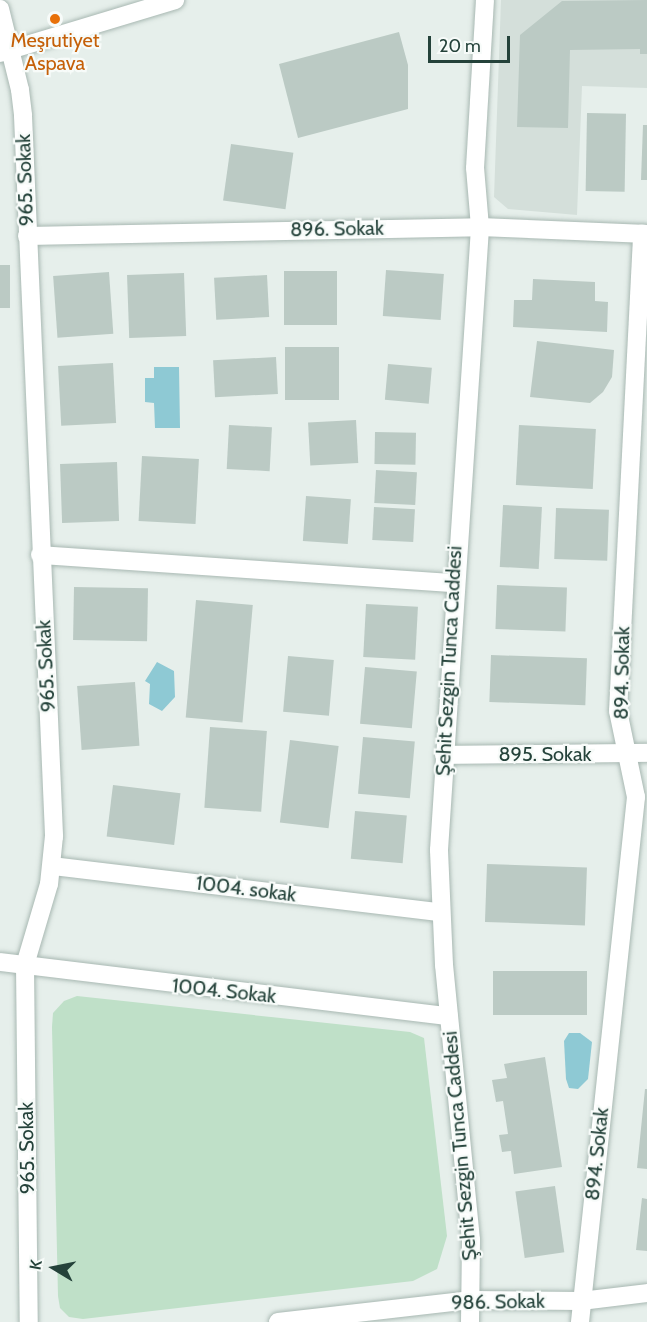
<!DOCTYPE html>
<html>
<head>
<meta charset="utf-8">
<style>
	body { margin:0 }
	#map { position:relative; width:647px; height:1322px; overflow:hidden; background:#e6efeb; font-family:Cabin,sans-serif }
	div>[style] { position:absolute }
	.built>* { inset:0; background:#d4dfda }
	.green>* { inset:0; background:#bfe0c8 }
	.water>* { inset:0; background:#8ec9d4 }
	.building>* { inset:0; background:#bbcac4; transform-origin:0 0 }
	.roads { filter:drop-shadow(0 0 2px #a8b8b2) drop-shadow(0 0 2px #a8b8b2) }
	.street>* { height:18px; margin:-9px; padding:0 9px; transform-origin:9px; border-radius:9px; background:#fff }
	.secondary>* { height:18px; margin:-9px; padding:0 9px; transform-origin:9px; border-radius:9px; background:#fff }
	.dots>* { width:16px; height:16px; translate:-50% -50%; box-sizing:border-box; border:3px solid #f7fbf9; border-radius:50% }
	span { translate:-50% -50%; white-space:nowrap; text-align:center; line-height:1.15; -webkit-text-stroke:4.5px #f7fbf9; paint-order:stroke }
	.food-label { font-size:20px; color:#c56008 }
	.street-label { font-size:20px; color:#24423a }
	.north { position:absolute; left:24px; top:1238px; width:60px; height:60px; -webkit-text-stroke:4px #f7fbf9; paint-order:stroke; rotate:280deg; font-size:16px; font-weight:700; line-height:24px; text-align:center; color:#24423a }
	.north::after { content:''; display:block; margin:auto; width:21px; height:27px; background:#24423a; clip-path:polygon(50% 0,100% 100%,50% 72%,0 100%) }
	.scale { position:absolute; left:428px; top:36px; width:82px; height:27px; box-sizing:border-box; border:3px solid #24423a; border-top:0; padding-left:8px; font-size:18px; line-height:21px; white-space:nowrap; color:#24423a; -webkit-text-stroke:4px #f7fbf9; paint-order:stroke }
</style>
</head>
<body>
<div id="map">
	<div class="built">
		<div style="clip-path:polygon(501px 0,647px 0,647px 88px,582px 86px,577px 215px,508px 209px,494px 197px)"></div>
	</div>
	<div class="green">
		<div style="clip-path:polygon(77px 996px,410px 1032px,424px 1038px,447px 1236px,437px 1269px,413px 1281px,83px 1319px,69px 1317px,60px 1308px,58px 1296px,52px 1027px,53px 1013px,64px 1001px)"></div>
	</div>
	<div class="water">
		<div style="clip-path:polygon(154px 367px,179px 367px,180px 428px,155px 428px,154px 403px,145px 402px,145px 378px,154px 378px)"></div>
		<div style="clip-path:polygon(157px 662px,174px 671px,175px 697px,162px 711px,149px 704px,150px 684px,145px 681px)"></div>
		<div style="clip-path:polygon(569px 1033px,580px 1033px,592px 1042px,588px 1079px,578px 1089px,569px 1088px,566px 1079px,564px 1041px)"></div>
	</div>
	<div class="building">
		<div style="clip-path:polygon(647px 0,647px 54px,640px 54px,640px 49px,570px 50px,568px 128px,517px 127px,520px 35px,562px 1px)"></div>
		<div style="clip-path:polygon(399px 32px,408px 65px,408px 109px,298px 138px,279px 64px)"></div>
		<div style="left:587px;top:113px;width:39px;height:78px;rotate:1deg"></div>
		<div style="clip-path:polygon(643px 125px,647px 125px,647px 180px,641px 180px)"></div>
		<div style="left:231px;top:144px;width:63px;height:57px;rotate:8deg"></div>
		<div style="left:0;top:265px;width:10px;height:43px"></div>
		<div style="left:386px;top:270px;width:58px;height:46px;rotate:4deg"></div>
		<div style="left:337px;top:271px;width:54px;height:53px;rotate:90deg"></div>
		<div style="left:109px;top:272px;width:62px;height:56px;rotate:86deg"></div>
		<div style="left:184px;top:273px;width:63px;height:57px;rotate:88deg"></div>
		<div style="left:267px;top:275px;width:42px;height:53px;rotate:87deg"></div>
		<div style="clip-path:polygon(533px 279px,595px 282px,595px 301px,608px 302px,607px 332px,513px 327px,514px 300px,532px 300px)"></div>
		<div style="clip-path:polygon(537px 341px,614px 350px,612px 377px,603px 392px,590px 403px,530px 397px)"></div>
		<div style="left:339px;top:347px;width:53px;height:54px;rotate:90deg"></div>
		<div style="left:276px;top:357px;width:37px;height:63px;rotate:87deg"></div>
		<div style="left:113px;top:363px;width:60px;height:55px;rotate:87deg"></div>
		<div style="left:388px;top:364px;width:44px;height:36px;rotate:5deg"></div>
		<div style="left:356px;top:420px;width:43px;height:48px;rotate:87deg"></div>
		<div style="left:229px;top:425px;width:43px;height:44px;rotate:3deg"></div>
		<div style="left:519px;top:425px;width:77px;height:60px;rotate:3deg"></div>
		<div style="left:375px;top:432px;width:41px;height:32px;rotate:1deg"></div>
		<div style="left:142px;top:456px;width:57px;height:65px;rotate:3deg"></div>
		<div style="left:117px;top:462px;width:59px;height:57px;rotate:88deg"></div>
		<div style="left:376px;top:470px;width:41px;height:33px;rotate:3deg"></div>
		<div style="left:306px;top:496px;width:45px;height:45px;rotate:4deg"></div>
		<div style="left:503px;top:505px;width:39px;height:62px;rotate:3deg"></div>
		<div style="left:374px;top:507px;width:41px;height:33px;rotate:3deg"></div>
		<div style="left:556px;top:508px;width:53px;height:51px;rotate:2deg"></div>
		<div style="left:497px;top:585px;width:70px;height:44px;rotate:2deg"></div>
		<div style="left:74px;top:587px;width:74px;height:53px;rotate:1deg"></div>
		<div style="left:196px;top:600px;width:57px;height:118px;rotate:5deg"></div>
		<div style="left:366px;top:604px;width:52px;height:53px;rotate:3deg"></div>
		<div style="left:491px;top:655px;width:96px;height:47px;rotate:2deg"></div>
		<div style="left:288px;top:656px;width:46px;height:56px;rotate:5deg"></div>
		<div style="left:365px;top:667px;width:52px;height:57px;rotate:5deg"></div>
		<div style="left:135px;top:682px;width:64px;height:58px;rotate:86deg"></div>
		<div style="left:210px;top:727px;width:57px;height:81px;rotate:4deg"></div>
		<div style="left:363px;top:737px;width:52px;height:57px;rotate:5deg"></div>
		<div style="left:290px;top:740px;width:49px;height:83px;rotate:7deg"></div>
		<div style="left:113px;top:785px;width:68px;height:52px;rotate:7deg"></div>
		<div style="left:355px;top:811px;width:52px;height:48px;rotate:5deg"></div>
		<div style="left:487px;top:864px;width:100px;height:58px;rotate:2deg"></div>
		<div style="left:587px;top:971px;width:44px;height:94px;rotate:90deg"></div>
		<div style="clip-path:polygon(545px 1057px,562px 1167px,514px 1174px,511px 1151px,502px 1152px,499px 1135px,508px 1134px,503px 1101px,496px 1102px,492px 1080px,507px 1078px,504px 1064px)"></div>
		<div style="clip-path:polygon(645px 1089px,647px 1089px,647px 1169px,637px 1168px)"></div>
		<div style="left:555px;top:1186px;width:67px;height:40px;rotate:82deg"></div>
		<div style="clip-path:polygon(642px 1198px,647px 1199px,647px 1251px,636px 1250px)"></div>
	</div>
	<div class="roads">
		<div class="street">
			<div style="left:0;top:9px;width:83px;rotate:76.1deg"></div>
			<div style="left:20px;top:90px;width:26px;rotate:83deg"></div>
			<div style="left:23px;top:116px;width:721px;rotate:87.53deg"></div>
			<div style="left:54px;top:836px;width:48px;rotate:95.9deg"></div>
			<div style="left:49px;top:884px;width:84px;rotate:106.5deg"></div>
			<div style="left:25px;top:965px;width:357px;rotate:89.4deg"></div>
			<div style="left:27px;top:236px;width:453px;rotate:-1.1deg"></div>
			<div style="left:480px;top:227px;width:167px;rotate:2.4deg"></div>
			<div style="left:40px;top:555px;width:414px;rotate:3.9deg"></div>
			<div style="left:444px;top:755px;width:203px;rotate:-0.6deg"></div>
			<div style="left:52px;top:866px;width:391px;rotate:6.8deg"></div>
			<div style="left:0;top:962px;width:452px;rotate:6.9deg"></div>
			<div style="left:278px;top:1322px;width:193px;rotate:-6.5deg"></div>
			<div style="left:470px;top:1300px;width:111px;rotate:0.5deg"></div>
			<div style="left:581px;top:1301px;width:66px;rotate:-6.9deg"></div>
			<div style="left:580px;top:1322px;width:528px;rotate:-83.91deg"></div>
			<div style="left:636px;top:797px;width:88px;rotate:-101.8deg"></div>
			<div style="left:618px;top:711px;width:478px;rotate:-87.1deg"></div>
		</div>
		<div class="secondary">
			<div style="left:0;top:53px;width:183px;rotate:-16.8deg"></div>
			<div style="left:470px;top:1322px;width:82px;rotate:-89.3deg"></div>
			<div style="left:471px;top:1240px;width:276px;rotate:-95.6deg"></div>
			<div style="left:444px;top:965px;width:115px;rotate:-92.5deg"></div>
			<div style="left:439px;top:850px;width:624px;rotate:-86.23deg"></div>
			<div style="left:480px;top:227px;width:59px;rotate:-94.8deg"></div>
			<div style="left:475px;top:168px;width:168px;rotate:-86.6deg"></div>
		</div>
	</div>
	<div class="dots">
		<div style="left:55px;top:19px;background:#e8710a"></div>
	</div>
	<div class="food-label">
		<span style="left:55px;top:52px">Meşrutiyet<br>Aspava</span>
	</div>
	<div class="street-label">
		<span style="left:25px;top:180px;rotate:-92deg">965. Sokak</span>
		<span style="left:337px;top:229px;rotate:-1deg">896. Sokak</span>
		<span style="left:449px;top:661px;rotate:-87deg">Şehit Sezgin Tunca Caddesi</span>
		<span style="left:46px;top:666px;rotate:-93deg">965. Sokak</span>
		<span style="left:622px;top:673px;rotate:-89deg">894. Sokak</span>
		<span style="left:545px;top:754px">895. Sokak</span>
		<span style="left:246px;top:889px;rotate:7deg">1004. sokak</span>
		<span style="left:224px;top:991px;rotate:6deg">1004. Sokak</span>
		<span style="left:460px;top:1146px;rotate:-95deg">Şehit Sezgin Tunca Caddesi</span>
		<span style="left:27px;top:1148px;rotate:-91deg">965. Sokak</span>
		<span style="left:597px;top:1154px;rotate:-84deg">894. Sokak</span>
		<span style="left:498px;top:1302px;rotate:-1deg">986. Sokak</span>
	</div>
	<div class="north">K</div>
	<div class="scale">20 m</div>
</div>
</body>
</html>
